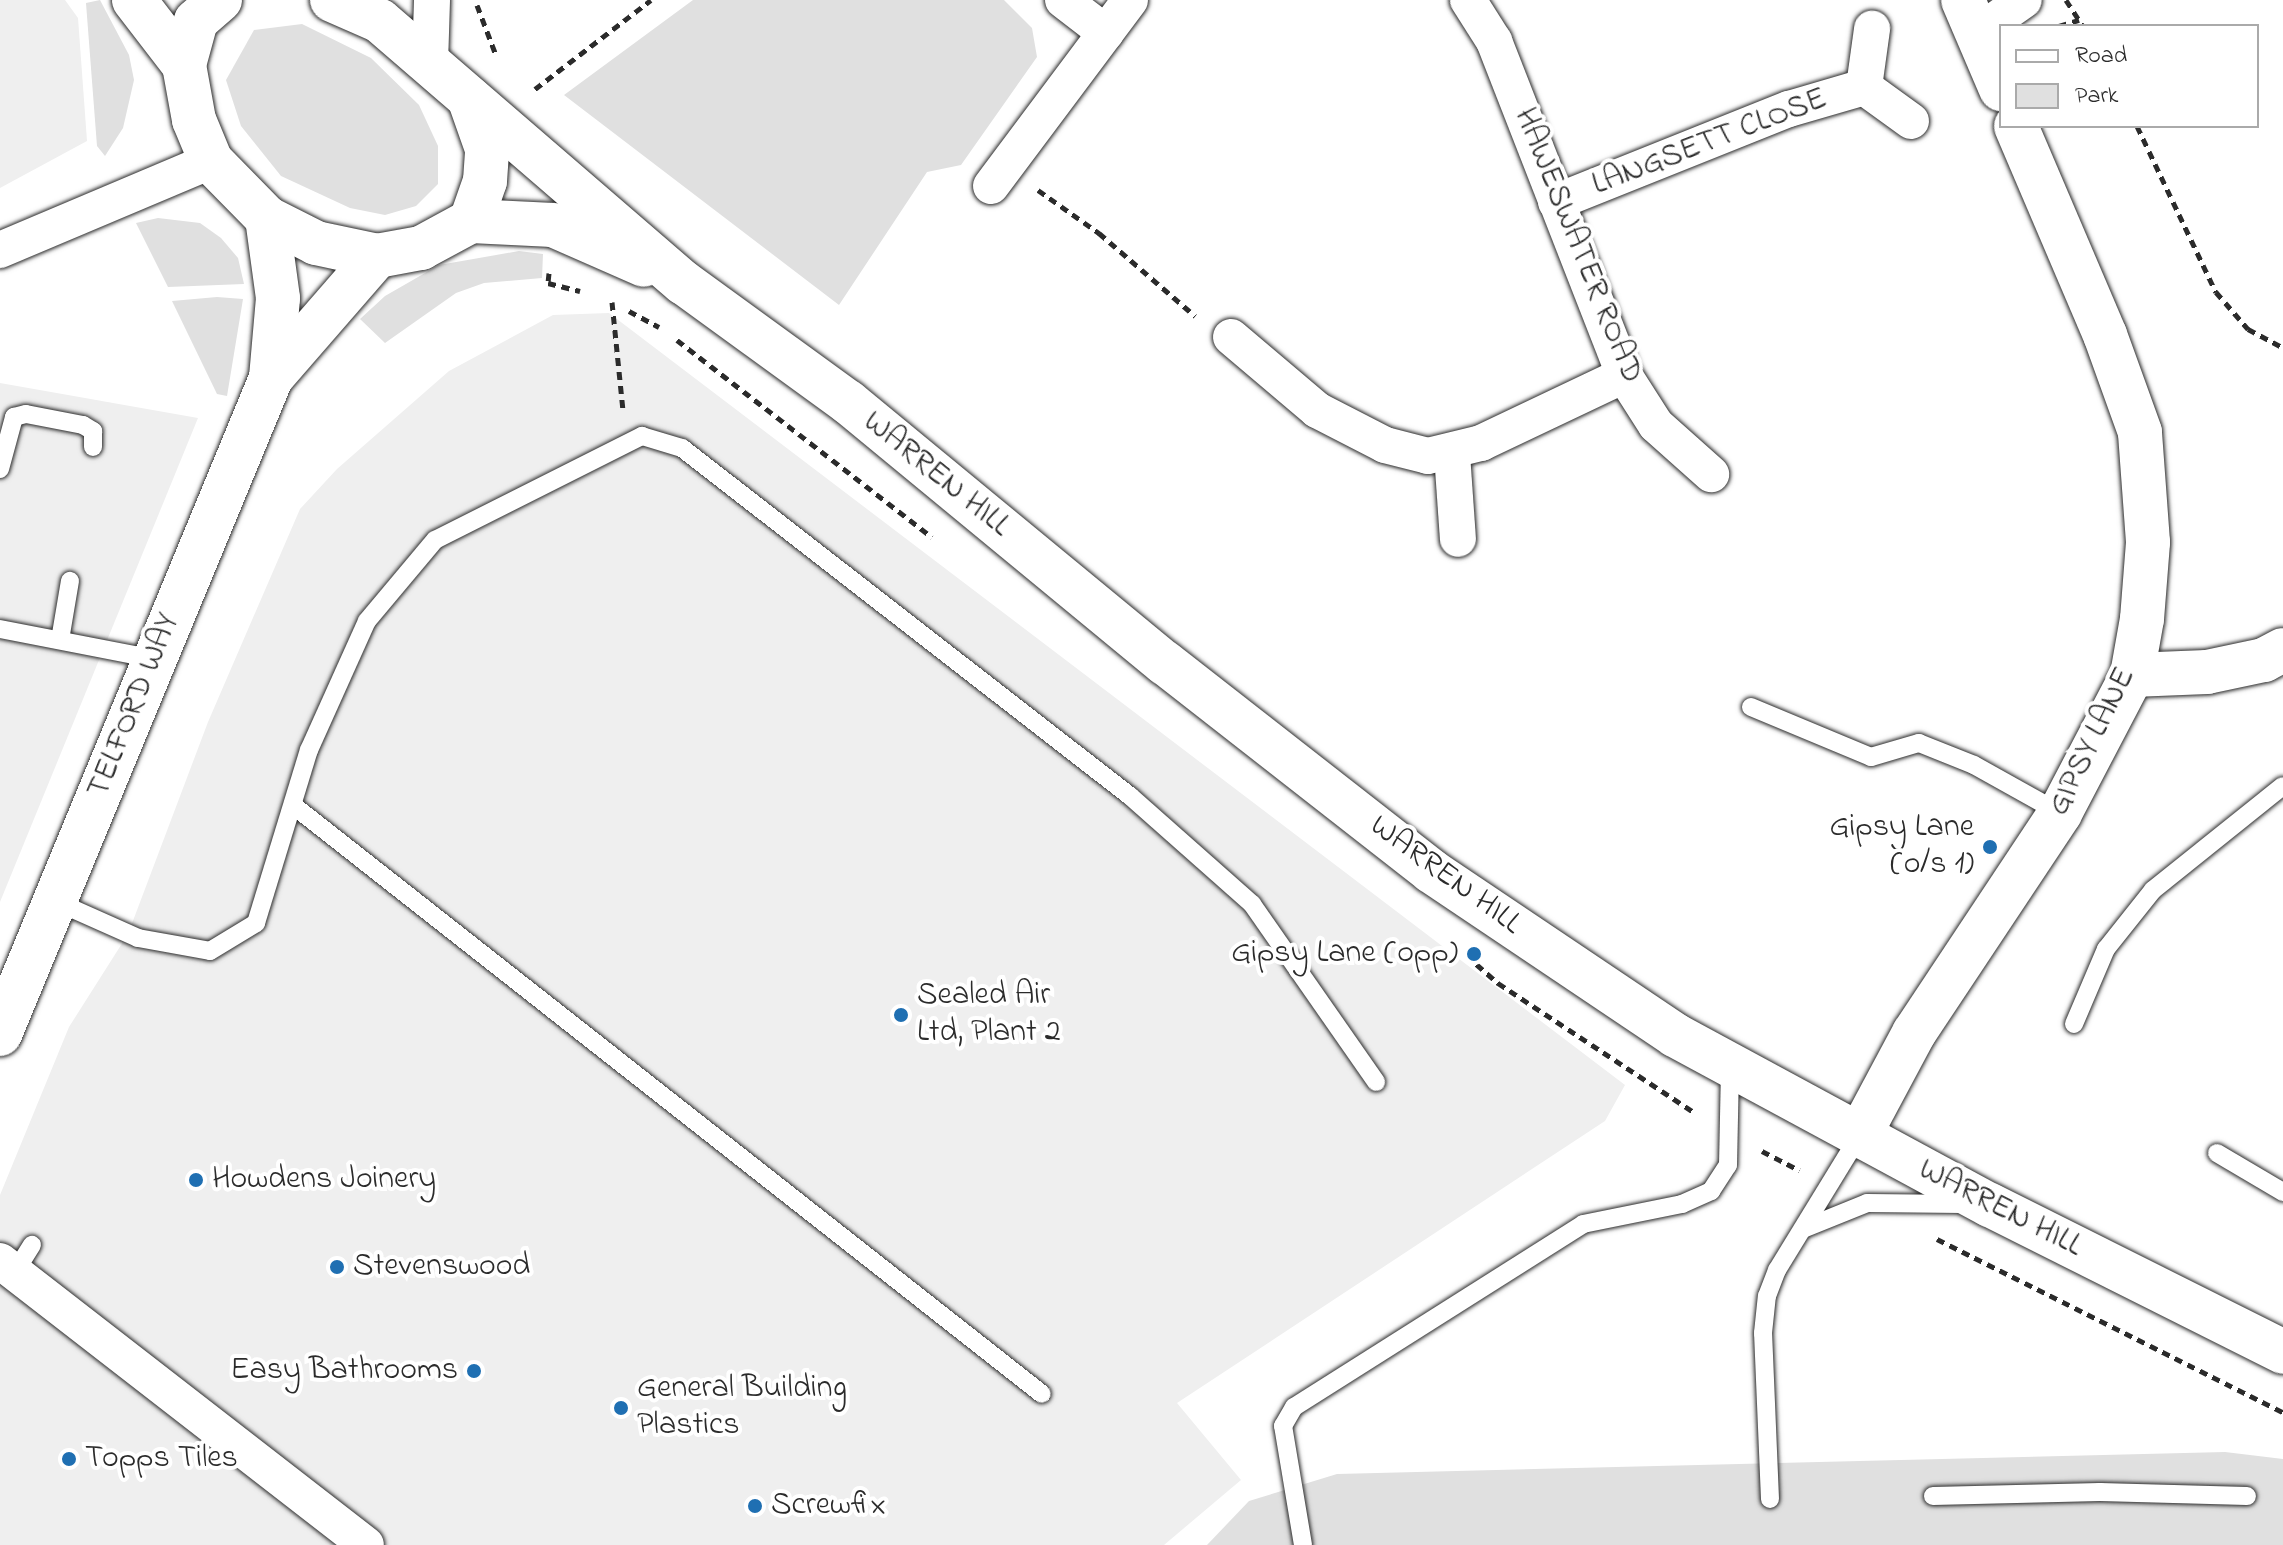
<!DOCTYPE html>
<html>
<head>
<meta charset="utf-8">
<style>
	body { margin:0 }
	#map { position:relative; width:2283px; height:1545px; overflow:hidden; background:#fff; font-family:"Indie Flower",sans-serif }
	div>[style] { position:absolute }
	.built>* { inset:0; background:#efefef }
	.green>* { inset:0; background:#e0e0e0 }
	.path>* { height:5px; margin-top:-2.5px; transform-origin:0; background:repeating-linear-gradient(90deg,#2b2b2b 0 8px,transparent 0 14px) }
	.roads { filter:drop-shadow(0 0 2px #2b2b2b) drop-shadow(0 0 2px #2b2b2b) }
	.service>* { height:18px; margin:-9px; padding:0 9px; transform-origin:9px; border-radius:9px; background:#fff }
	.minor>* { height:36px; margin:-18px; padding:0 18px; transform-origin:18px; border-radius:18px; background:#fff }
	.tertiary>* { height:44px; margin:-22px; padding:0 22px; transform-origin:22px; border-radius:22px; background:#fff }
	.secondary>* { height:44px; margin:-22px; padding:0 22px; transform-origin:22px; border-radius:22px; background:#fff }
	.primary>* { height:44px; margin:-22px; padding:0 22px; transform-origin:22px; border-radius:22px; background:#fff }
	.dots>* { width:22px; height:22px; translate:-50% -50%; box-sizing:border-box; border:4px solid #fff; border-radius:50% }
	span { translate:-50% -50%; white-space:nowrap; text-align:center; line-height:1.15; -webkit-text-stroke:8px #fff; paint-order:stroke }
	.street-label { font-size:32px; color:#2b2b2b }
	.poi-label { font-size:32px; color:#2b2b2b }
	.right { translate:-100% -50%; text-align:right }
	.left { translate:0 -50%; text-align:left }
	.legend { position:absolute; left:1999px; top:24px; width:260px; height:104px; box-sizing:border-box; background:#fff; border:2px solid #aaa; margin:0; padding:10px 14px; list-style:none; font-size:24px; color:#2b2b2b }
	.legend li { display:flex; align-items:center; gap:16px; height:40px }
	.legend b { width:40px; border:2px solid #aaa }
</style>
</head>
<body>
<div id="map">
	<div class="built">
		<div style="clip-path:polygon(0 0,65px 0,78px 18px,87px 141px,0 188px)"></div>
		<div style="clip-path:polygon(609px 313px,1625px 1085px,1605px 1121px,1177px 1403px,1241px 1480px,1164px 1545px,0 1545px,0 1195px,69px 1027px,128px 934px,208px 722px,300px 509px,337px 469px,449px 371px,553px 315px)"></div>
		<div style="clip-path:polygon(0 383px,198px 418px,0 902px)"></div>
	</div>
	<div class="green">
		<div style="clip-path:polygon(100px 0,129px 55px,134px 80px,123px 128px,105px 156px,97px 146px,86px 3px)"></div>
		<div style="clip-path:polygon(693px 0,1004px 0,1032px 28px,1037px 57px,961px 165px,927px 172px,839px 305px,564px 95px)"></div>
		<div style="clip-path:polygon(302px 24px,371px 58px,419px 105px,438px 146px,438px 184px,416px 206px,385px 215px,350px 208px,281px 176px,241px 126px,226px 80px,254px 30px)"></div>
		<div style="clip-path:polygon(158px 218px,200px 223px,221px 238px,238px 258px,244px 284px,168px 287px,136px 223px)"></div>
		<div style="clip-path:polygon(519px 251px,543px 254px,542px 278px,484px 283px,456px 293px,385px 343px,360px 319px,385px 296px,439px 265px)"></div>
		<div style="clip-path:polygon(217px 297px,243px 299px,227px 396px,217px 394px,172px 301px)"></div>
		<div style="clip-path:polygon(2225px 1452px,2283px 1459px,2283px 1545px,1207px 1545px,1249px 1501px,1337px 1474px)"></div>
	</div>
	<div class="path">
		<div style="left:2066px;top:0;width:31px;rotate:57deg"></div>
		<div style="left:477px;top:5px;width:53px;rotate:69.2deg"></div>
		<div style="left:2059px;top:26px;width:21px;rotate:-17deg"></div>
		<div style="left:535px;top:89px;width:146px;rotate:-37.5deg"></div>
		<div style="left:2137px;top:126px;width:184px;rotate:64.6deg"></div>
		<div style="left:2216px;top:292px;width:49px;rotate:49.1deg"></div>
		<div style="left:2248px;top:329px;width:40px;rotate:28deg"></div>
		<div style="left:1038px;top:190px;width:75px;rotate:35.2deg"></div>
		<div style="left:1099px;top:233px;width:127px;rotate:40.8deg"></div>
		<div style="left:549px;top:273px;width:10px;rotate:96deg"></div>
		<div style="left:548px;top:283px;width:33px;rotate:14deg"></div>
		<div style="left:612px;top:302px;width:110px;rotate:84.2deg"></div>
		<div style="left:629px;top:311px;width:34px;rotate:28deg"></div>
		<div style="left:677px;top:340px;width:322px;rotate:37.7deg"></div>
		<div style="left:1466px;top:955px;width:43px;rotate:41.2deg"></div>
		<div style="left:1498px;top:983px;width:235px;rotate:33.4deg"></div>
		<div style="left:1762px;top:1151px;width:42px;rotate:27.2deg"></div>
		<div style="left:1937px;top:1239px;width:387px;rotate:26.6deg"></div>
	</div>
	<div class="roads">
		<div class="service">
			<div style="left:0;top:469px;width:54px;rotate:-74.9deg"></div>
			<div style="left:14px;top:417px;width:12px;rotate:-14deg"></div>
			<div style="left:26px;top:414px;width:58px;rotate:10.9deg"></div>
			<div style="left:83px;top:425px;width:12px;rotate:31deg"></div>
			<div style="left:93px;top:431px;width:16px;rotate:90deg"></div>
			<div style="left:0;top:629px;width:157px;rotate:11deg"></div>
			<div style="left:60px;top:640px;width:60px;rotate:-80.4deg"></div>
			<div style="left:1751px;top:707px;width:130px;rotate:22.6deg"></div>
			<div style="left:1871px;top:757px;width:50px;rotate:-16.3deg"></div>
			<div style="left:1919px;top:743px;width:59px;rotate:21.8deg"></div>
			<div style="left:1974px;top:765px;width:98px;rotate:29.2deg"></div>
			<div style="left:294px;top:806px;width:951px;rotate:38.17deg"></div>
			<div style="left:55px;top:901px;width:91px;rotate:24deg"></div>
			<div style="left:138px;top:938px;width:73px;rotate:10.2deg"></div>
			<div style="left:210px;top:951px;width:54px;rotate:-31.3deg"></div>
			<div style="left:256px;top:923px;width:181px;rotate:-73deg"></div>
			<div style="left:309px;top:750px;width:141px;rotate:-65.8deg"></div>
			<div style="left:367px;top:621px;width:106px;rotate:-50deg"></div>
			<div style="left:435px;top:540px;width:232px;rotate:-26.7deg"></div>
			<div style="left:642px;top:436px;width:42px;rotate:16.7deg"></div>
			<div style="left:682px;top:448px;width:567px;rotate:37.84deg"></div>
			<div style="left:1130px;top:796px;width:163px;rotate:41.5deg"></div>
			<div style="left:1252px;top:904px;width:217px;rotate:55.1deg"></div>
			<div style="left:2074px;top:1024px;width:82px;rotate:-66.9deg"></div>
			<div style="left:2106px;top:949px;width:75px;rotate:-51.5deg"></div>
			<div style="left:2153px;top:890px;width:166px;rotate:-38.7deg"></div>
			<div style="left:2217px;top:1153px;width:77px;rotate:30.6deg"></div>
			<div style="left:1803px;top:1229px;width:69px;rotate:-22.1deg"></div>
			<div style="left:1867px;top:1203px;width:96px;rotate:0.6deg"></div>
			<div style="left:15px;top:1272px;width:32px;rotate:-58deg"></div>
			<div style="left:1933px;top:1496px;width:167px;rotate:-1.4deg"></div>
			<div style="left:2100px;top:1492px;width:147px;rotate:1.6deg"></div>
			<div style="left:1770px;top:1499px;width:166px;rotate:-92.4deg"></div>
			<div style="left:1763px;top:1333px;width:37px;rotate:-84deg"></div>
			<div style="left:1767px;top:1296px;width:28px;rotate:-69deg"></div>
			<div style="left:1777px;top:1270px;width:157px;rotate:-58.5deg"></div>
			<div style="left:1303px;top:1545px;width:121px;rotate:-99.5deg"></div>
			<div style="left:1283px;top:1426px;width:22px;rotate:-60deg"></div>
			<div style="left:1294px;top:1407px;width:342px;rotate:-32.3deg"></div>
			<div style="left:1583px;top:1224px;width:101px;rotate:-11.4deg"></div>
			<div style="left:1682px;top:1204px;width:32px;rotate:-24deg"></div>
			<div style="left:1711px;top:1191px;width:31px;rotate:-57deg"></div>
			<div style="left:1728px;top:1165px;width:96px;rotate:-88.8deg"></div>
		</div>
		<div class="minor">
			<div style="left:1063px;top:0;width:54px;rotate:37.5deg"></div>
			<div style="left:1468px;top:0;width:49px;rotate:57.6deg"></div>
			<div style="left:1494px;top:41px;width:358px;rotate:68.7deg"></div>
			<div style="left:1624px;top:375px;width:59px;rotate:57.4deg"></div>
			<div style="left:1656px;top:425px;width:74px;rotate:41.7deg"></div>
			<div style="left:1977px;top:33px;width:57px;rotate:-35.1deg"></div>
			<div style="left:430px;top:64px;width:64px;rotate:-88.2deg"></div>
			<div style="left:1864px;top:87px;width:59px;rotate:-82.1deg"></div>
			<div style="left:991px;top:186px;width:232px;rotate:-53.2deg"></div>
			<div style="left:1556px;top:202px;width:251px;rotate:-21.8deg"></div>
			<div style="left:1789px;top:109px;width:78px;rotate:-16.3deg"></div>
			<div style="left:1864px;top:87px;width:58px;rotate:35.9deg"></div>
			<div style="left:0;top:250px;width:229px;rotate:-22.9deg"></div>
			<div style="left:1231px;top:337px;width:113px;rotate:40.3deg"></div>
			<div style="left:1317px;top:410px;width:76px;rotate:27.2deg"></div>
			<div style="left:1385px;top:445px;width:44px;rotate:14.3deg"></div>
			<div style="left:1428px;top:456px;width:55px;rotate:-13.8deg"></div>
			<div style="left:1481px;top:443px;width:158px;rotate:-25.4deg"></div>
			<div style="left:1452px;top:454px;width:85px;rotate:86deg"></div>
			<div style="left:0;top:1261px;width:463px;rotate:37.8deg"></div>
		</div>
		<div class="tertiary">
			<div style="left:271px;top:378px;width:162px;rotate:-49deg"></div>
			<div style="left:2132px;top:675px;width:75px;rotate:-2.3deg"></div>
			<div style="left:2207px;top:672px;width:58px;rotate:-11.9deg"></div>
			<div style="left:2264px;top:660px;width:21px;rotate:-28deg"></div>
			<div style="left:0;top:1034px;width:710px;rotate:-67.55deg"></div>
			<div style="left:271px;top:378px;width:80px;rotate:-85deg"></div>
			<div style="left:278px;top:298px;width:81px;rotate:-97.8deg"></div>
		</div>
		<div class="secondary">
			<div style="left:1963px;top:0;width:97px;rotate:66.9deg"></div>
			<div style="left:1859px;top:1136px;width:117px;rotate:-61.9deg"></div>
			<div style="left:1914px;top:1033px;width:264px;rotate:-56.4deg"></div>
			<div style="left:2060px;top:813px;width:156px;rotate:-62.4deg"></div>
			<div style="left:2132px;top:675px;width:57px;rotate:-79.9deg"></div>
			<div style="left:2142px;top:619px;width:77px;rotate:-85.5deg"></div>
			<div style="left:2148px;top:542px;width:110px;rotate:-94.2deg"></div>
			<div style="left:2140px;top:432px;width:103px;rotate:-109.8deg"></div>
			<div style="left:2105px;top:335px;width:227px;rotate:-113.1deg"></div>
		</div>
		<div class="primary">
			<div style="left:134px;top:0;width:82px;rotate:52.4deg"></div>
			<div style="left:220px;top:0;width:32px;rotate:139deg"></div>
			<div style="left:196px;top:21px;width:46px;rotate:105.3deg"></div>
			<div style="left:184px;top:65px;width:56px;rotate:79.7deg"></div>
			<div style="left:194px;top:120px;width:44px;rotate:67.5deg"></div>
			<div style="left:211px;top:161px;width:80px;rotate:45.5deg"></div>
			<div style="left:267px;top:218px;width:55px;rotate:27deg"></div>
			<div style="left:316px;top:243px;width:62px;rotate:12deg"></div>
			<div style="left:377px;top:256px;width:45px;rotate:-10.3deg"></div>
			<div style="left:421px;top:248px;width:57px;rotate:-28.4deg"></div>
			<div style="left:471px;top:221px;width:42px;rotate:-70.7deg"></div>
			<div style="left:485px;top:181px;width:32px;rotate:-86deg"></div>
			<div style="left:487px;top:149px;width:54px;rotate:-109.4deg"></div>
			<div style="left:332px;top:0;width:52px;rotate:23.6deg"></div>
			<div style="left:380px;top:21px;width:401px;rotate:40.8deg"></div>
			<div style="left:684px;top:283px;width:203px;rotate:36deg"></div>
			<div style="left:848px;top:402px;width:411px;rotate:39.5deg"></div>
			<div style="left:1165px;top:663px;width:338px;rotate:38deg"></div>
			<div style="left:1431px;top:871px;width:294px;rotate:33.9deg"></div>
			<div style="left:1675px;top:1035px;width:358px;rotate:28.4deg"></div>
			<div style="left:1990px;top:1205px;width:328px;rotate:26.6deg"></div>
			<div style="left:471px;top:221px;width:82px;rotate:2.8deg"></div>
			<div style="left:553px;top:225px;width:99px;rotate:23.7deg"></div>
		</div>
	</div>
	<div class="dots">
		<div style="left:1990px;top:847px;background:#1f6fb2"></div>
		<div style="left:1474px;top:954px;background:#1f6fb2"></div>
		<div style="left:901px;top:1015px;background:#1f6fb2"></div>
		<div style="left:196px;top:1180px;background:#1f6fb2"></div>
		<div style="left:337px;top:1267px;background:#1f6fb2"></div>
		<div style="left:474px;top:1371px;background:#1f6fb2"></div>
		<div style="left:621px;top:1408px;background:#1f6fb2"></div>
		<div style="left:69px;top:1459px;background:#1f6fb2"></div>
		<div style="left:755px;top:1506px;background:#1f6fb2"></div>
	</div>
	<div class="street-label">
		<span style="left:1710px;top:143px;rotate:-21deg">LANGSETT CLOSE</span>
		<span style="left:1577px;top:246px;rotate:68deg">HAWESWATER ROAD</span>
		<span style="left:936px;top:475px;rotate:39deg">WARREN HILL</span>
		<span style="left:135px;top:706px;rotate:-68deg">TELFORD WAY</span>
		<span style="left:2093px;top:742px;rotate:-64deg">GIPSY LANE</span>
		<span style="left:1445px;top:876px;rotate:36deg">WARREN HILL</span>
		<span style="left:2000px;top:1209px;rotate:27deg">WARREN HILL</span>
	</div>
	<div class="poi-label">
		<span class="right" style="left:1974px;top:847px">Gipsy Lane<br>(o/s 1)</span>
		<span class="right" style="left:1458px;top:954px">Gipsy Lane (opp)</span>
		<span class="left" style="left:917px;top:1015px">Sealed Air<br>Ltd, Plant 2</span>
		<span class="left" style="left:212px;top:1180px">Howdens Joinery</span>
		<span class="left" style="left:353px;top:1267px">Stevenswood</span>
		<span class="right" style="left:458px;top:1371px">Easy Bathrooms</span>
		<span class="left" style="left:637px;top:1408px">General Building<br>Plastics</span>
		<span class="left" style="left:85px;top:1459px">Topps Tiles</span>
		<span class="left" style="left:771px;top:1506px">Screwfix</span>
	</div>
	<ul class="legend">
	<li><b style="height:10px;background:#fff"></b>Road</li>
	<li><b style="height:22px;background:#e0e0e0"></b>Park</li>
	</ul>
</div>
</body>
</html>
